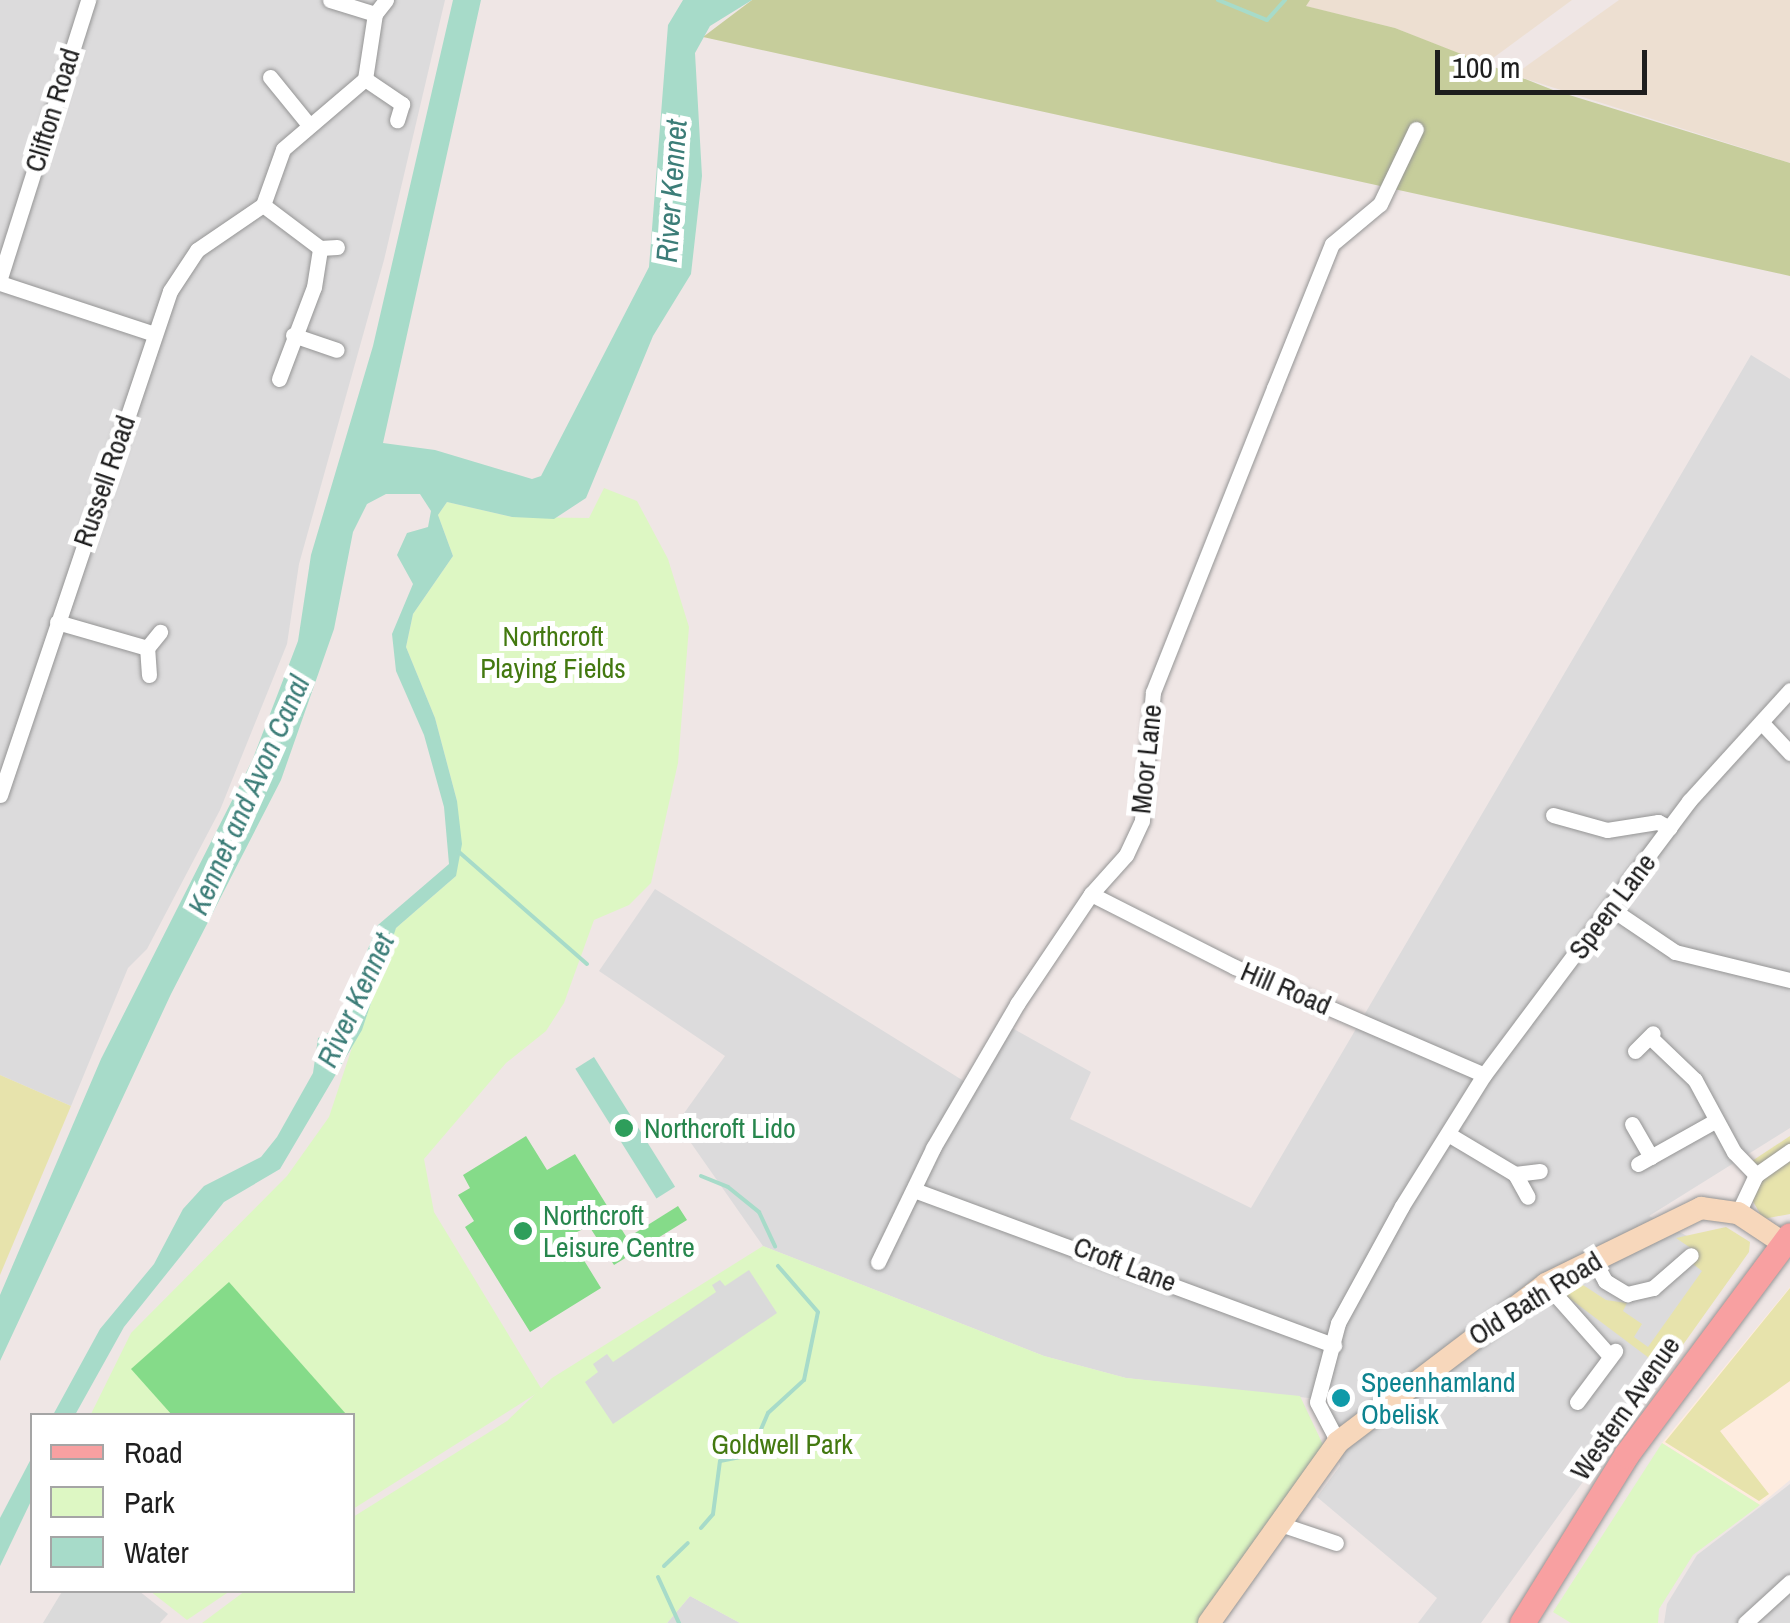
<!DOCTYPE html>
<html>
<head>
<meta charset="utf-8">
<style>
	body { margin:0 }
	#map { position:relative; width:1790px; height:1623px; overflow:hidden; background:#efe6e5; font-family:"Archivo Narrow",sans-serif }
	div>[style] { position:absolute }
	.residential>* { inset:0; background:#dcdbdc }
	.education>* { inset:0; background:#feecdf }
	.farmland>* { inset:0; background:#eddfd1 }
	.grass>* { inset:0; background:#e7e3ac }
	.forest>* { inset:0; background:#c6cd9b }
	.park>* { inset:0; background:#ddf7c3 }
	.pitch>* { inset:0; background:#85db89 }
	.parking>* { inset:0; background:#dadada }
	.water>* { inset:0; background:#a7dbc9; transform-origin:0 0 }
	.stream>* { height:4px; margin:-2px; padding:0 2px; transform-origin:2px; border-radius:2px; background:#a7dbc9 }
	.roads { filter:drop-shadow(0 0 2px #959595) drop-shadow(0 0 2px #959595) }
	.street>* { height:15px; margin:-7.5px; padding:0 7.5px; transform-origin:7.5px; border-radius:7.5px; background:#fff }
	.secondary>* { height:22px; margin:-11px; padding:0 11px; transform-origin:11px; border-radius:11px; background:#f7d7bb }
	.primary>* { height:25px; margin:-12.5px; padding:0 12.5px; transform-origin:12.5px; border-radius:12.5px; background:#f8a0a1 }
	.dots>* { width:28px; height:28px; translate:-50% -50%; box-sizing:border-box; border:5px solid #fff; border-radius:50% }
	span { translate:-50% -50%; white-space:nowrap; text-align:center; line-height:1.15; -webkit-text-stroke:10px #fff; paint-order:stroke }
	.street-label { font-size:28px; color:#1e1e1e }
	.park-label { font-size:28px; color:#437910 }
	.leisure-label { font-size:28px; color:#27864d }
	.left { translate:0 -50%; text-align:left }
	.culture-label { font-size:28px; color:#0d838f }
	.water-label { font-size:30px; color:#3c7d78; font-style:italic }
	.legend { position:absolute; left:30px; top:1413px; width:325px; height:180px; box-sizing:border-box; background:#fff; border:2px solid #a5a5a5; margin:0; padding:12px 18px; list-style:none; font-size:30px; color:#1e1e1e }
	.legend li { display:flex; align-items:center; gap:20px; height:50px }
	.legend b { width:50px; border:2px solid #a5a5a5 }
	.scale { position:absolute; left:1435px; top:50px; width:212px; height:45px; box-sizing:border-box; border:5px solid #1e1e1e; border-top:0; padding-left:12px; font-size:30px; line-height:35px; white-space:nowrap; color:#1e1e1e; -webkit-text-stroke:8px #fff; paint-order:stroke }
</style>
</head>
<body>
<div id="map">
	<div class="residential">
		<div style="clip-path:polygon(0 0,445px 0,384px 260px,299px 564px,287px 644px,220px 810px,147px 949px,128px 968px,71px 1106px,0 1075px)"></div>
		<div style="clip-path:polygon(1751px 355px,1790px 379px,1790px 1128px,1649px 1216px,1740px 1264px,1481px 1623px,1418px 1623px,1437px 1598px,1317px 1497px,1340px 1466px,1327px 1400px,1126px 1378px,1044px 1356px,763px 1246px,677px 1123px,725px 1056px,599px 971px,655px 889px,975px 1088px,1012px 1028px,1091px 1072px,1070px 1119px,1251px 1208px)"></div>
		<div style="clip-path:polygon(1790px 1484px,1790px 1623px,1664px 1623px,1667px 1604px,1697px 1555px)"></div>
		<div style="clip-path:polygon(690px 1596px,740px 1623px,667px 1623px)"></div>
	</div>
	<div class="education">
		<div style="clip-path:polygon(1790px 1287px,1790px 1480px,1760px 1505px,1662px 1443px)"></div>
	</div>
	<div class="farmland">
		<div style="clip-path:polygon(1310px 0,1572px 0,1485px 64px,1395px 28px,1305px 6px)"></div>
		<div style="clip-path:polygon(1619px 0,1790px 0,1790px 163px,1514px 75px)"></div>
	</div>
	<div class="grass">
		<div style="clip-path:polygon(0 1075px,71px 1106px,0 1275px)"></div>
		<div style="clip-path:polygon(1790px 1136px,1790px 1214px,1763px 1219px,1750px 1196px,1752px 1161px)"></div>
		<div style="clip-path:polygon(1726px 1227px,1750px 1242px,1749px 1252px,1665px 1370px,1565px 1295px,1583px 1285px,1606px 1300px,1627px 1303px,1623px 1311px,1642px 1324px,1634px 1337px,1648px 1347px,1702px 1271px,1688px 1260px,1695px 1251px,1676px 1238px)"></div>
		<div style="clip-path:polygon(1790px 1288px,1790px 1381px,1720px 1431px,1769px 1494px,1759px 1501px,1665px 1442px)"></div>
	</div>
	<div class="forest">
		<div style="clip-path:polygon(752px 0,1310px 0,1306px 6px,1395px 28px,1553px 90px,1790px 163px,1790px 276px,703px 37px)"></div>
	</div>
	<div class="park">
		<div style="clip-path:polygon(604px 488px,637px 501px,668px 559px,689px 627px,678px 763px,651px 883px,629px 905px,594px 920px,564px 1003px,546px 1031px,506px 1063px,424px 1159px,434px 1212px,542px 1390px,353px 1509px,352px 1416px,90px 1416px,131px 1333px,287px 1176px,329px 1117px,386px 945px,396px 928px,456px 876px,457px 801px,435px 718px,406px 647px,413px 614px,453px 556px,438px 515px,447px 502px,512px 517px,589px 518px)"></div>
		<div style="clip-path:polygon(763px 1246px,1044px 1356px,1126px 1378px,1300px 1396px,1325px 1449px,1201px 1623px,740px 1623px,690px 1596px,667px 1623px,202px 1623px,245px 1591px,352px 1590px,353px 1517px,507px 1421px,552px 1378px)"></div>
		<div style="clip-path:polygon(1662px 1443px,1760px 1505px,1693px 1555px,1659px 1609px,1658px 1623px,1571px 1623px,1553px 1612px)"></div>
		<div style="clip-path:polygon(150px 1591px,230px 1591px,187px 1620px)"></div>
	</div>
	<div class="pitch">
		<div style="clip-path:polygon(526px 1136px,547px 1170px,575px 1154px,627px 1238px,678px 1206px,687px 1220px,614px 1265px,589px 1226px,569px 1236px,601px 1288px,530px 1332px,465px 1227px,474px 1221px,458px 1195px,470px 1188px,463px 1175px)"></div>
		<div style="clip-path:polygon(229px 1282px,346px 1414px,344px 1415px,172px 1415px,131px 1369px)"></div>
	</div>
	<div class="parking">
		<div style="clip-path:polygon(749px 1270px,777px 1313px,613px 1424px,585px 1382px,598px 1372px,593px 1364px,607px 1354px,613px 1362px,716px 1292px,712px 1285px,720px 1280px,725px 1286px)"></div>
		<div style="clip-path:polygon(63px 1590px,139px 1591px,168px 1614px,160px 1623px,43px 1623px)"></div>
	</div>
	<div class="water">
		<div style="clip-path:polygon(453px 0,481px 0,383px 443px,435px 450px,532px 479px,541px 476px,649px 267px,668px 25px,683px 0,752px 0,710px 26px,695px 53px,702px 176px,691px 274px,653px 336px,586px 498px,554px 519px,512px 517px,447px 502px,438px 515px,453px 556px,413px 614px,406px 647px,435px 718px,457px 801px,462px 844px,456px 876px,396px 928px,362px 1030px,280px 1169px,224px 1202px,124px 1327px,75px 1415px,53px 1415px,100px 1329px,154px 1264px,183px 1209px,204px 1186px,261px 1157px,277px 1137px,313px 1073px,318px 1038px,334px 1030px,378px 925px,449px 864px,444px 807px,424px 735px,396px 671px,392px 634px,413px 584px,397px 555px,407px 533px,428px 527px,431px 511px,420px 494px,386px 494px,367px 504px,353px 532px,334px 629px,281px 780px,171px 994px,0 1361px,0 1295px,101px 1059px,252px 761px,298px 641px,311px 555px,373px 346px)"></div>
		<div style="left:594px;top:1057px;width:153px;height:22px;rotate:58deg"></div>
		<div style="clip-path:polygon(32px 1457px,32px 1499px,0 1566px,0 1518px)"></div>
	</div>
	<div class="stream">
		<div style="left:1218px;top:0;width:53px;rotate:22.2deg"></div>
		<div style="left:1267px;top:20px;width:27px;rotate:-48deg"></div>
		<div style="left:459px;top:852px;width:170px;rotate:41.2deg"></div>
		<div style="left:701px;top:1176px;width:29px;rotate:22deg"></div>
		<div style="left:728px;top:1187px;width:40px;rotate:39deg"></div>
		<div style="left:759px;top:1212px;width:38px;rotate:65deg"></div>
		<div style="left:701px;top:1528px;width:18px;rotate:-49deg"></div>
		<div style="left:713px;top:1514px;width:53px;rotate:-82.5deg"></div>
		<div style="left:720px;top:1461px;width:31px;rotate:-11deg"></div>
		<div style="left:750px;top:1455px;width:46px;rotate:-66.8deg"></div>
		<div style="left:768px;top:1413px;width:49px;rotate:-42.5deg"></div>
		<div style="left:804px;top:1380px;width:69px;rotate:-78.4deg"></div>
		<div style="left:818px;top:1312px;width:61px;rotate:-131deg"></div>
		<div style="left:664px;top:1566px;width:33px;rotate:-44deg"></div>
		<div style="left:658px;top:1577px;width:51px;rotate:65.5deg"></div>
	</div>
	<div class="roads">
		<div class="street">
			<div style="left:330px;top:0;width:47px;rotate:17.3deg"></div>
			<div style="left:270px;top:77px;width:62px;rotate:50.9deg"></div>
			<div style="left:365px;top:79px;width:45px;rotate:34deg"></div>
			<div style="left:402px;top:104px;width:17px;rotate:107deg"></div>
			<div style="left:263px;top:205px;width:59px;rotate:-70.3deg"></div>
			<div style="left:283px;top:149px;width:108px;rotate:-40.5deg"></div>
			<div style="left:365px;top:79px;width:66px;rotate:-81.3deg"></div>
			<div style="left:375px;top:14px;width:18px;rotate:-52deg"></div>
			<div style="left:263px;top:205px;width:71px;rotate:37deg"></div>
			<div style="left:320px;top:248px;width:17px;rotate:-3deg"></div>
			<div style="left:0;top:278px;width:292px;rotate:-72.4deg"></div>
			<div style="left:0;top:283px;width:162px;rotate:18.3deg"></div>
			<div style="left:293px;top:335px;width:46px;rotate:18.8deg"></div>
			<div style="left:279px;top:379px;width:98px;rotate:-69.2deg"></div>
			<div style="left:314px;top:287px;width:39px;rotate:-81deg"></div>
			<div style="left:57px;top:622px;width:94px;rotate:16.1deg"></div>
			<div style="left:149px;top:675px;width:27px;rotate:-94deg"></div>
			<div style="left:147px;top:648px;width:21px;rotate:-51deg"></div>
			<div style="left:1763px;top:724px;width:40px;rotate:47deg"></div>
			<div style="left:0;top:795px;width:532px;rotate:-71.36deg"></div>
			<div style="left:170px;top:291px;width:49px;rotate:-56.6deg"></div>
			<div style="left:197px;top:250px;width:80px;rotate:-34.3deg"></div>
			<div style="left:1553px;top:815px;width:56px;rotate:15.5deg"></div>
			<div style="left:1607px;top:830px;width:52px;rotate:-8.9deg"></div>
			<div style="left:1658px;top:822px;width:13px;rotate:27deg"></div>
			<div style="left:1091px;top:894px;width:161px;rotate:26.9deg"></div>
			<div style="left:1235px;top:967px;width:271px;rotate:23.4deg"></div>
			<div style="left:1613px;top:910px;width:75px;rotate:34.1deg"></div>
			<div style="left:1675px;top:952px;width:118px;rotate:13.7deg"></div>
			<div style="left:1650px;top:1037px;width:62px;rotate:43.7deg"></div>
			<div style="left:1695px;top:1080px;width:82px;rotate:61.6deg"></div>
			<div style="left:1734px;top:1152px;width:32px;rotate:46deg"></div>
			<div style="left:1635px;top:1051px;width:25px;rotate:-45deg"></div>
			<div style="left:1632px;top:1124px;width:38px;rotate:60deg"></div>
			<div style="left:1448px;top:1134px;width:78px;rotate:30.8deg"></div>
			<div style="left:1515px;top:1174px;width:26px;rotate:61deg"></div>
			<div style="left:1638px;top:1164px;width:88px;rotate:-29.2deg"></div>
			<div style="left:1515px;top:1174px;width:25px;rotate:-7deg"></div>
			<div style="left:914px;top:1190px;width:448px;rotate:20.3deg"></div>
			<div style="left:1738px;top:1213px;width:42px;rotate:-64.7deg"></div>
			<div style="left:1756px;top:1175px;width:42px;rotate:-35.2deg"></div>
			<div style="left:1593px;top:1259px;width:25px;rotate:61deg"></div>
			<div style="left:1605px;top:1281px;width:26px;rotate:31deg"></div>
			<div style="left:1627px;top:1294px;width:27px;rotate:-13deg"></div>
			<div style="left:1653px;top:1288px;width:50px;rotate:-41deg"></div>
			<div style="left:878px;top:1262px;width:127px;rotate:-64.2deg"></div>
			<div style="left:933px;top:1148px;width:167px;rotate:-59.7deg"></div>
			<div style="left:1017px;top:1004px;width:133px;rotate:-56.1deg"></div>
			<div style="left:1091px;top:894px;width:52px;rotate:-48.1deg"></div>
			<div style="left:1126px;top:855px;width:38px;rotate:-65deg"></div>
			<div style="left:1142px;top:820px;width:128px;rotate:-85.1deg"></div>
			<div style="left:1153px;top:692px;width:327px;rotate:-68.3deg"></div>
			<div style="left:1274px;top:388px;width:155px;rotate:-68.1deg"></div>
			<div style="left:1332px;top:244px;width:62px;rotate:-39.8deg"></div>
			<div style="left:1380px;top:204px;width:83px;rotate:-64.4deg"></div>
			<div style="left:1546px;top:1284px;width:96px;rotate:48.4deg"></div>
			<div style="left:1577px;top:1402px;width:64px;rotate:-53.3deg"></div>
			<div style="left:1338px;top:1442px;width:45px;rotate:-117.7deg"></div>
			<div style="left:1317px;top:1402px;width:82px;rotate:-75.1deg"></div>
			<div style="left:1338px;top:1323px;width:133px;rotate:-61.3deg"></div>
			<div style="left:1402px;top:1206px;width:155px;rotate:-58deg"></div>
			<div style="left:1484px;top:1075px;width:342px;rotate:-53.2deg"></div>
			<div style="left:1689px;top:801px;width:150px;rotate:-47.7deg"></div>
			<div style="left:1280px;top:1524px;width:59px;rotate:18.7deg"></div>
			<div style="left:1745px;top:1623px;width:61px;rotate:-42.3deg"></div>
		</div>
		<div class="secondary">
			<div style="left:1209px;top:1623px;width:222px;rotate:-54.5deg"></div>
			<div style="left:1338px;top:1442px;width:261px;rotate:-37.2deg"></div>
			<div style="left:1546px;top:1284px;width:173px;rotate:-26.1deg"></div>
			<div style="left:1701px;top:1208px;width:37px;rotate:8deg"></div>
			<div style="left:1738px;top:1213px;width:54px;rotate:33.7deg"></div>
		</div>
		<div class="primary">
			<div style="left:1522px;top:1623px;width:198px;rotate:-58.2deg"></div>
			<div style="left:1626px;top:1455px;width:274px;rotate:-53.3deg"></div>
		</div>
	</div>
	<div class="dots">
		<div style="left:624px;top:1128px;background:#2e9e5b"></div>
		<div style="left:523px;top:1231px;background:#2e9e5b"></div>
		<div style="left:1341px;top:1398px;background:#0f9aa8"></div>
	</div>
	<div class="street-label">
		<span style="left:52px;top:110px;rotate:-73deg">Clifton Road</span>
		<span style="left:104px;top:481px;rotate:-71deg">Russell Road</span>
		<span style="left:1146px;top:759px;rotate:-84deg">Moor Lane</span>
		<span style="left:1612px;top:906px;rotate:-53deg">Speen Lane</span>
		<span style="left:1286px;top:988px;rotate:23deg">Hill Road</span>
		<span style="left:1125px;top:1264px;rotate:21deg">Croft Lane</span>
		<span style="left:1535px;top:1298px;rotate:-32deg">Old Bath Road</span>
		<span style="left:1625px;top:1408px;rotate:-55deg">Western Avenue</span>
	</div>
	<div class="park-label">
		<span style="left:553px;top:652px">Northcroft<br>Playing Fields</span>
		<span style="left:782px;top:1444px">Goldwell Park</span>
	</div>
	<div class="leisure-label">
		<span class="left" style="left:644px;top:1128px">Northcroft Lido</span>
		<span class="left" style="left:543px;top:1231px">Northcroft<br>Leisure Centre</span>
	</div>
	<div class="culture-label">
		<span class="left" style="left:1361px;top:1398px">Speenhamland<br>Obelisk</span>
	</div>
	<div class="water-label">
		<span style="left:671px;top:191px;rotate:-86deg">River Kennet</span>
		<span style="left:248px;top:795px;rotate:-66deg">Kennet and Avon Canal</span>
		<span style="left:355px;top:1000px;rotate:-65deg">River Kennet</span>
	</div>
	<ul class="legend">
	<li><b style="height:12px;background:#f8a0a1"></b>Road</li>
	<li><b style="height:28px;background:#ddf7c3"></b>Park</li>
	<li><b style="height:28px;background:#a7dbc9"></b>Water</li>
	</ul>
	<div class="scale">100 m</div>
</div>
</body>
</html>
